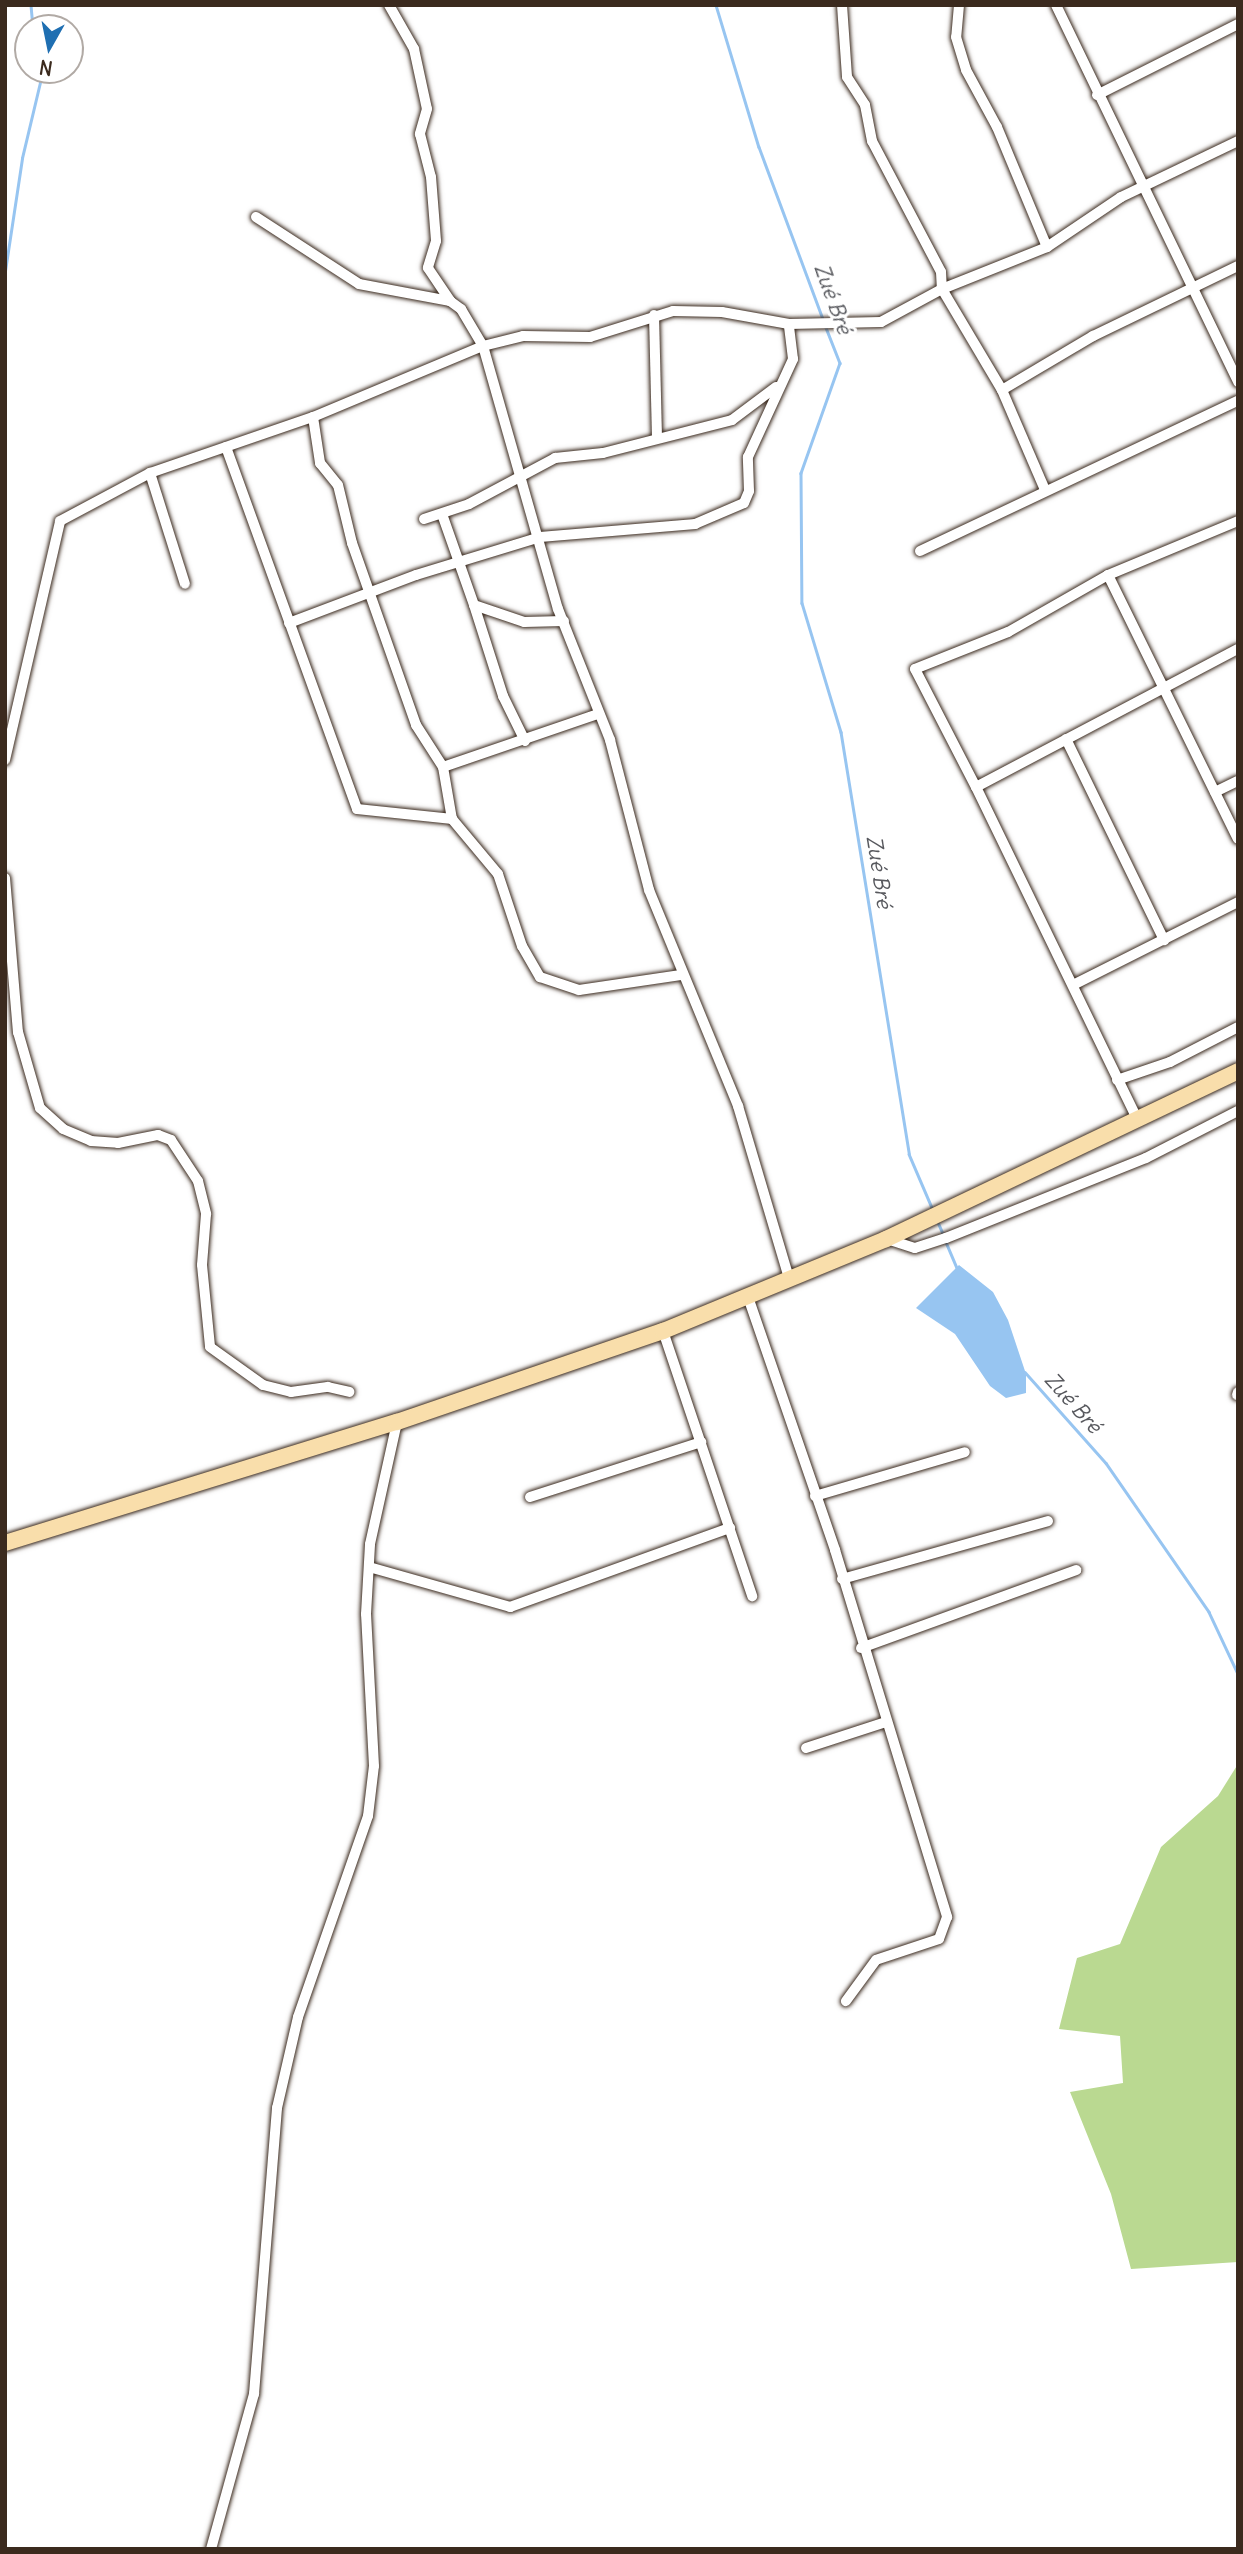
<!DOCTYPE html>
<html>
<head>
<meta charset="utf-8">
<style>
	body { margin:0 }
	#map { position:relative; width:1243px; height:2554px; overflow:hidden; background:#fff; font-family:Delius,sans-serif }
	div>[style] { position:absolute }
	.green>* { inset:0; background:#bad991 }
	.water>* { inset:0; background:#97c5f1 }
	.stream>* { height:2.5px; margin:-1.25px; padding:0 1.25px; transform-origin:1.25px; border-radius:1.25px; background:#97c5f1 }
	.roads { filter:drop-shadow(0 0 2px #3b2a1e) drop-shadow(0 0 2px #3b2a1e) }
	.minor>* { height:10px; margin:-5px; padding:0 5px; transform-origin:5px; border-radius:5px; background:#fff }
	.primary>* { height:16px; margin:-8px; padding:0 8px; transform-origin:8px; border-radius:8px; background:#f9deab }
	span { translate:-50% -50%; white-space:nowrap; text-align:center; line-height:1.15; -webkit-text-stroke:6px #fff; paint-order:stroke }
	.water-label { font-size:21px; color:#57585d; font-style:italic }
	.frame { position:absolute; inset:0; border:7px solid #3b2a1e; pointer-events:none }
	.north { position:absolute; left:14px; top:14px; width:70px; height:70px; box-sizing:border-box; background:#fff; border:2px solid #b1aaa5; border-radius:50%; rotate:189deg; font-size:19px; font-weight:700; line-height:28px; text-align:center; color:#3b2a1e }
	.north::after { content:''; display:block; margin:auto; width:24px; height:32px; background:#1f6fb2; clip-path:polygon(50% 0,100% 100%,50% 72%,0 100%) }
</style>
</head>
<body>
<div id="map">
	<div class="green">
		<div style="clip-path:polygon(1238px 1764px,1238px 2262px,1131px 2269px,1111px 2194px,1070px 2092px,1123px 2083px,1120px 2036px,1059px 2029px,1077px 1958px,1120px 1944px,1161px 1847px,1218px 1796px)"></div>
	</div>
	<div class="water">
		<div style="clip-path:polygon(959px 1265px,993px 1292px,1008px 1320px,1026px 1374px,1026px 1393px,1006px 1398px,990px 1386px,955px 1334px,916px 1308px)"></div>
	</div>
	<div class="stream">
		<div style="left:31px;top:5px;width:23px;rotate:85deg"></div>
		<div style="left:716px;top:5px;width:148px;rotate:73.2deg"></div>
		<div style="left:759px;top:147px;width:184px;rotate:69.6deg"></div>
		<div style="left:5px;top:271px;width:114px;rotate:-81.4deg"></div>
		<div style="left:22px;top:158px;width:90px;rotate:-76.6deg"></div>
		<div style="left:825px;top:325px;width:41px;rotate:68.5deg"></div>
		<div style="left:840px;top:363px;width:117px;rotate:109.5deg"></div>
		<div style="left:801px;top:473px;width:130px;rotate:89.6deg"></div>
		<div style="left:802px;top:603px;width:135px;rotate:73.2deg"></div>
		<div style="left:841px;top:732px;width:427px;rotate:80.8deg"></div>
		<div style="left:909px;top:1154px;width:61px;rotate:66.8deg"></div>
		<div style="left:937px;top:1220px;width:17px;rotate:66deg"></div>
		<div style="left:946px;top:1242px;width:28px;rotate:67deg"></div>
		<div style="left:1025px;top:1372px;width:122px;rotate:48.3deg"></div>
		<div style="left:1106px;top:1463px;width:181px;rotate:55.3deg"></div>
		<div style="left:1209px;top:1612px;width:68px;rotate:64.9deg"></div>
		<div style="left:1237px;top:2094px;width:3px;rotate:-72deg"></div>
	</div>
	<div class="roads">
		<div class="minor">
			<div style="left:389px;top:5px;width:51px;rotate:60.4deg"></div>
			<div style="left:414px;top:49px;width:61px;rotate:77.8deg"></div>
			<div style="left:427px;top:109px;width:26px;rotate:106deg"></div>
			<div style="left:420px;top:134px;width:44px;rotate:75.7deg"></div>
			<div style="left:431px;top:177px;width:64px;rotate:85.5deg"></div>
			<div style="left:436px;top:241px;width:28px;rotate:107deg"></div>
			<div style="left:428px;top:268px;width:40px;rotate:56deg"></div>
			<div style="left:842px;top:5px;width:72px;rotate:86deg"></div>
			<div style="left:847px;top:77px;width:33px;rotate:57deg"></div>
			<div style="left:865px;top:105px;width:37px;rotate:79deg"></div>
			<div style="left:872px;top:141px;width:148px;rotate:62.2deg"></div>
			<div style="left:941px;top:272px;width:17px;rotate:87deg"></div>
			<div style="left:942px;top:289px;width:117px;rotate:59.3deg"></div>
			<div style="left:1002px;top:390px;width:109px;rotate:66.7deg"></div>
			<div style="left:959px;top:5px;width:32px;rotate:95deg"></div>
			<div style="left:956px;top:37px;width:34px;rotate:73deg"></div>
			<div style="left:966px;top:70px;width:65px;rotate:61.5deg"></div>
			<div style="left:997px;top:127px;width:130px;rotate:67.4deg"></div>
			<div style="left:1056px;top:5px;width:419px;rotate:64.2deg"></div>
			<div style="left:1097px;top:95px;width:158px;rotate:-26.7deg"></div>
			<div style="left:256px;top:217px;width:123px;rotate:33deg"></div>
			<div style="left:359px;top:284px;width:93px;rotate:10.6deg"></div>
			<div style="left:450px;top:301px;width:14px;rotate:36deg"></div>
			<div style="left:461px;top:309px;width:43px;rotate:59.3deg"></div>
			<div style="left:483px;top:346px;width:273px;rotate:74.1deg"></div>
			<div style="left:558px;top:609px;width:141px;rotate:68.3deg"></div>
			<div style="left:610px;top:740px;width:155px;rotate:75.4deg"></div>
			<div style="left:649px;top:890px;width:234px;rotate:67.6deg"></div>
			<div style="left:738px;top:1106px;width:179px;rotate:73.5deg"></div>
			<div style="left:654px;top:315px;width:123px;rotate:88.6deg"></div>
			<div style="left:1002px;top:390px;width:106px;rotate:-30.7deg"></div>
			<div style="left:1093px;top:336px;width:161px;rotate:-25.8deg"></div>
			<div style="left:313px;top:417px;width:47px;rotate:81.3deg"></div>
			<div style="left:320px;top:463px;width:28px;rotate:51deg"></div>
			<div style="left:338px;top:485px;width:60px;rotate:76.4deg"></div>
			<div style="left:352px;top:543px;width:193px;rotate:70.6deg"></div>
			<div style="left:416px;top:725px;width:50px;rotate:57.3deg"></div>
			<div style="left:443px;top:767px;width:53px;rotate:80.2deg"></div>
			<div style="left:226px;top:447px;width:385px;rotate:70.1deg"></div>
			<div style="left:357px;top:809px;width:96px;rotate:6deg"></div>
			<div style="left:452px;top:819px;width:72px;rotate:50.1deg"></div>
			<div style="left:498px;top:874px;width:76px;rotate:71.6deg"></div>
			<div style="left:522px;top:946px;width:36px;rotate:60deg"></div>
			<div style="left:540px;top:977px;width:41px;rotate:18.4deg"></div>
			<div style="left:579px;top:990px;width:103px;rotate:-8.4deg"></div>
			<div style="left:150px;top:473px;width:116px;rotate:72.5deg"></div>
			<div style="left:442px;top:514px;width:96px;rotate:70.6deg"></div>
			<div style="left:474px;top:605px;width:53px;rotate:18.8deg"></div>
			<div style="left:524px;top:622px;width:40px;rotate:-1.4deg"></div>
			<div style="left:424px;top:519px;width:47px;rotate:-18.4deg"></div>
			<div style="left:469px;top:504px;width:98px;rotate:-28.1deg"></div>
			<div style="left:555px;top:458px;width:48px;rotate:-5.9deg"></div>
			<div style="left:603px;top:453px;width:133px;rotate:-14.3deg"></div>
			<div style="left:732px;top:420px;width:55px;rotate:-36.9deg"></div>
			<div style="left:1238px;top:521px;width:141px;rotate:157.4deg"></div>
			<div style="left:1108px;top:575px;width:115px;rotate:150.3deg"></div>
			<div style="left:1008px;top:632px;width:100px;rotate:158.3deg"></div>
			<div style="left:915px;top:669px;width:133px;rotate:62.7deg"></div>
			<div style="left:976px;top:787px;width:296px;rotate:-27.8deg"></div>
			<div style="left:920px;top:551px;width:352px;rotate:-25.3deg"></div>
			<div style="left:1108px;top:575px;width:294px;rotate:63.8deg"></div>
			<div style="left:474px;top:605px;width:96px;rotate:72.3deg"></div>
			<div style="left:503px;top:696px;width:50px;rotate:63.9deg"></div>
			<div style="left:289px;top:623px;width:136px;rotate:-20.7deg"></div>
			<div style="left:416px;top:575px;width:130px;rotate:-17deg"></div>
			<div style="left:540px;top:537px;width:156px;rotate:-4.8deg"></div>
			<div style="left:695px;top:524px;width:53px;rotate:-23.2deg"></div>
			<div style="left:744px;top:503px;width:13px;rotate:-67deg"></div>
			<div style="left:749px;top:491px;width:34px;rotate:-92deg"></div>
			<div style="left:748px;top:457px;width:108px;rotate:-65.3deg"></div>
			<div style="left:793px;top:359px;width:35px;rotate:-97deg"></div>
			<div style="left:1066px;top:739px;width:224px;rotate:64deg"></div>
			<div style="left:5px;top:760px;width:245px;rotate:-77deg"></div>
			<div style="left:60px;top:521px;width:102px;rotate:-28.1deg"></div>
			<div style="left:150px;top:473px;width:172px;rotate:-19deg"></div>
			<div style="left:313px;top:417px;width:184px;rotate:-22.7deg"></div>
			<div style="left:483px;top:346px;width:41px;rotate:-14deg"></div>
			<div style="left:523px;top:336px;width:67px;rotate:0.9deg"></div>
			<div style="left:590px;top:337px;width:87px;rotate:-17.4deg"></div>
			<div style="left:673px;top:311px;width:49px;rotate:1.2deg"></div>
			<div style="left:722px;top:312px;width:68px;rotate:10.2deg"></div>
			<div style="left:789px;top:324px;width:92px;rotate:-1.2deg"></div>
			<div style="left:881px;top:322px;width:69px;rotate:-28.4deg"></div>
			<div style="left:942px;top:289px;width:113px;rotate:-21.8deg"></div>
			<div style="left:1047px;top:247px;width:89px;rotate:-34deg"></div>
			<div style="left:1121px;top:197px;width:130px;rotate:-25.6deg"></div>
			<div style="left:443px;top:767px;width:164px;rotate:-18.9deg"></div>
			<div style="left:976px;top:787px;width:371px;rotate:64.1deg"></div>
			<div style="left:1215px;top:792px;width:25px;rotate:-26deg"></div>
			<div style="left:5px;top:878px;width:155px;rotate:85.2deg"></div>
			<div style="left:18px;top:1032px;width:79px;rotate:73.9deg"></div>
			<div style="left:40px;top:1108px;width:31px;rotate:42deg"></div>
			<div style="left:63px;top:1129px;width:30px;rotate:23deg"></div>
			<div style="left:91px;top:1141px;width:27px;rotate:4deg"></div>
			<div style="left:118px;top:1143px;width:41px;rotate:-11.3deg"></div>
			<div style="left:158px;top:1135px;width:14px;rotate:21deg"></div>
			<div style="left:171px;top:1140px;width:49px;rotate:56.6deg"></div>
			<div style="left:198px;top:1181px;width:34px;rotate:76deg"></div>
			<div style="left:206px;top:1214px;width:51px;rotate:94.5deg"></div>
			<div style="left:202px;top:1265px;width:82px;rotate:84.4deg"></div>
			<div style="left:210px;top:1347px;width:65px;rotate:35.6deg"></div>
			<div style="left:263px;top:1385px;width:29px;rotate:14deg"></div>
			<div style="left:291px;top:1392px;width:37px;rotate:-8deg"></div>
			<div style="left:328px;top:1387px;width:22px;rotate:13deg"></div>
			<div style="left:1073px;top:985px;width:185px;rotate:-26.7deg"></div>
			<div style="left:1117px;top:1080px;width:56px;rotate:-18.8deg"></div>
			<div style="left:1170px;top:1062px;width:76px;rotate:-27.2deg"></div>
			<div style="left:887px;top:1239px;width:29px;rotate:18deg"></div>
			<div style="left:915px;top:1248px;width:33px;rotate:-18deg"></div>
			<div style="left:946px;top:1238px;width:215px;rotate:-21.8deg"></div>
			<div style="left:1146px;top:1158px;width:103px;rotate:-27.1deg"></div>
			<div style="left:748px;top:1297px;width:268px;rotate:71deg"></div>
			<div style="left:835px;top:1550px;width:384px;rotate:73deg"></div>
			<div style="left:947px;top:1917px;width:23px;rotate:110deg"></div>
			<div style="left:939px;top:1939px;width:66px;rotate:161.6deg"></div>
			<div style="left:876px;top:1960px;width:51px;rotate:126.2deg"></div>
			<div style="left:663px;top:1331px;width:280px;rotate:71.4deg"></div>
			<div style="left:1237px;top:1395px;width:3px;rotate:-72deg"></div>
			<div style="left:815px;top:1496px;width:156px;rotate:-16.3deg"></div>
			<div style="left:530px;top:1497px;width:180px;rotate:-17.8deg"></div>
			<div style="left:369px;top:1567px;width:147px;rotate:15.8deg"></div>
			<div style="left:510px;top:1607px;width:234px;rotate:-19.8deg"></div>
			<div style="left:842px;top:1579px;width:214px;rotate:-15.7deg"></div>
			<div style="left:861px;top:1648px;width:229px;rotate:-19.9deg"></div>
			<div style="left:806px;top:1748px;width:84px;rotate:-18deg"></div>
			<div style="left:211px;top:2549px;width:161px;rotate:-74.5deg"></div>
			<div style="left:254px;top:2394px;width:287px;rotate:-85.4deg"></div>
			<div style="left:277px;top:2108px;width:93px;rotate:-77deg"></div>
			<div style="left:298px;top:2017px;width:213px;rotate:-70.8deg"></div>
			<div style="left:368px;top:1816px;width:50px;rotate:-83.2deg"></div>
			<div style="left:374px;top:1766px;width:152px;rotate:-93deg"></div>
			<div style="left:366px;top:1614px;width:70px;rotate:-86.7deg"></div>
			<div style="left:370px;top:1544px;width:125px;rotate:-77.5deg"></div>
		</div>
		<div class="primary">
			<div style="left:5px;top:1543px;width:410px;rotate:-17.2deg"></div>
			<div style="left:397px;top:1422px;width:281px;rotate:-18.9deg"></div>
			<div style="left:663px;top:1331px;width:241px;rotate:-22.4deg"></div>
			<div style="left:886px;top:1239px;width:390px;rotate:-25.5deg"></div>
		</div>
	</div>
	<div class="water-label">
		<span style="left:833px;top:299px;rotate:70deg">Zué Bré</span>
		<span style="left:879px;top:872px;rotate:81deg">Zué Bré</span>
		<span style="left:1073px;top:1403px;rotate:48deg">Zué Bré</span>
	</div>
	<div class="frame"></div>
	<div class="north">N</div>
</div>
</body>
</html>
